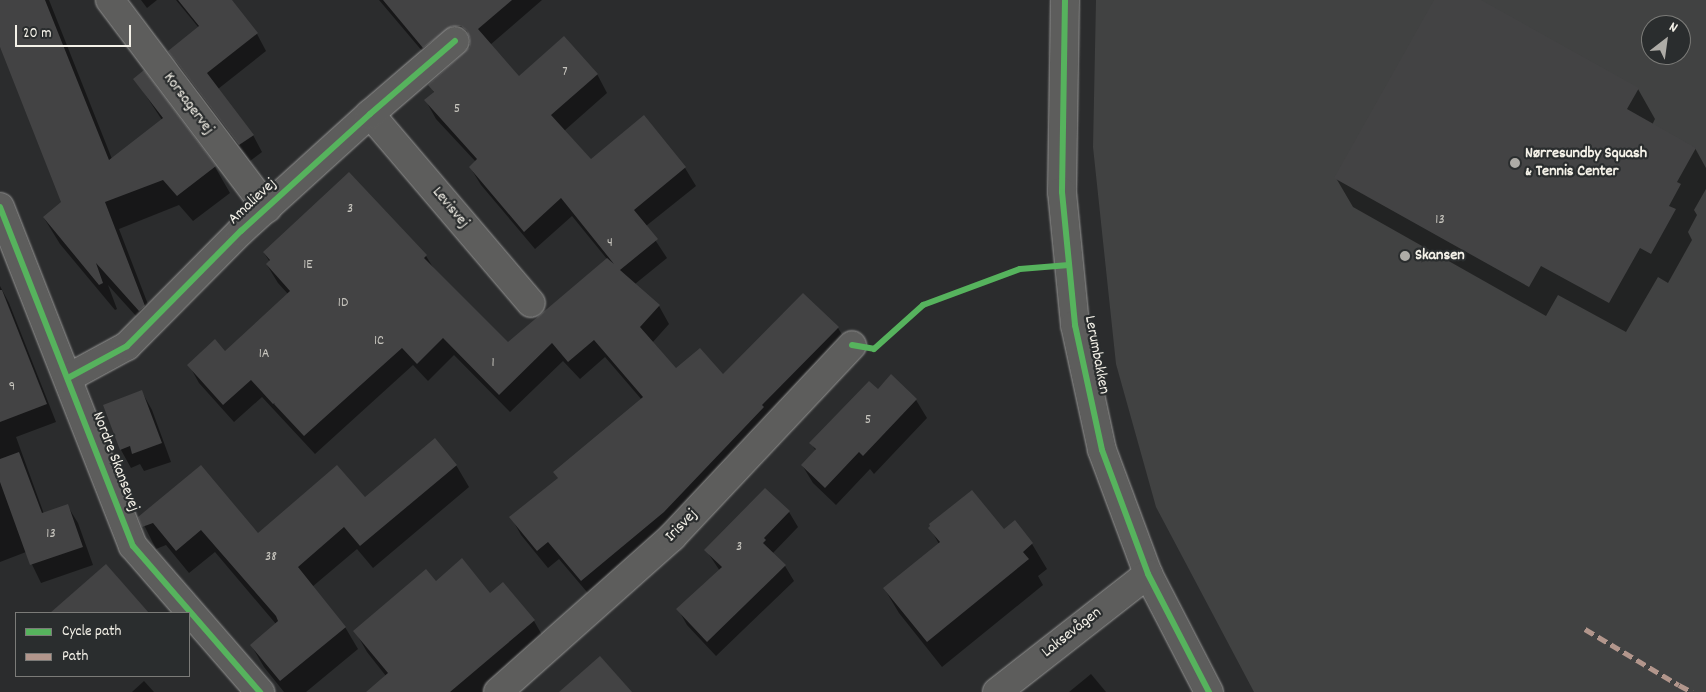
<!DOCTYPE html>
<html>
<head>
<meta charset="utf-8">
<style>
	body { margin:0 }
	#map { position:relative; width:1706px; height:692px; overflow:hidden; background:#2b2c2d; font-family:Dekko,sans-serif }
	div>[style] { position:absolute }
	.green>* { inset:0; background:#414242 }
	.shadow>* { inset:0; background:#0007 }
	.building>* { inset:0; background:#434344 }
	.roads { filter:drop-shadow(0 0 1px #979796) drop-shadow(0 0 1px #979796) }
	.minor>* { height:28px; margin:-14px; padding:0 14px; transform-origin:14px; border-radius:14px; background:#5d5d5c }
	.quiet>* { height:5px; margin-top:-2.5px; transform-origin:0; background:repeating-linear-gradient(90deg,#b2968c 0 10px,transparent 0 15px) }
	.cycleway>* { height:6px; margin:-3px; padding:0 3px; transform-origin:3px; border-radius:3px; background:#56b35d }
	.dots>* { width:14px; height:14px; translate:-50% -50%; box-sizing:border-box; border:2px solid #2a2d2e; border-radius:50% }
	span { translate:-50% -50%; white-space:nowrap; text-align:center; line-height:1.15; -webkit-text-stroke:4.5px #2a2d2e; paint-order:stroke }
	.number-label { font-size:14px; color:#c8c6bf }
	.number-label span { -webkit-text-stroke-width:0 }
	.street-label { font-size:16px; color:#f4f1e8 }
	.poi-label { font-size:16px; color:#f4f1e8; font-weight:700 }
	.left { translate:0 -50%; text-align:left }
	.legend { position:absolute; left:15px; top:612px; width:175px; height:65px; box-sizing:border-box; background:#2a2d2e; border:1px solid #7b7b78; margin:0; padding:6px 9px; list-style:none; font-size:15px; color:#f4f1e8 }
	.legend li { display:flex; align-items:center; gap:10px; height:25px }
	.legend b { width:25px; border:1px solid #7b7b78 }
	.north { position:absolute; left:1641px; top:15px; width:50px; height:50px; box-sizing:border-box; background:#2a2d2e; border:1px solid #7b7b78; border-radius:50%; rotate:30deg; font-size:14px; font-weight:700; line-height:20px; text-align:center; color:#f4f1e8 }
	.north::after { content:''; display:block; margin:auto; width:18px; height:22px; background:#aeaca7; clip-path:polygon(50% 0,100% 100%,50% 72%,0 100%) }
	.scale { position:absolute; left:15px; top:25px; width:116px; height:22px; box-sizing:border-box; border:2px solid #f4f1e8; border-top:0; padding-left:6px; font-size:15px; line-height:18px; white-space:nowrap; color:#f4f1e8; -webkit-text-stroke:4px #2a2d2e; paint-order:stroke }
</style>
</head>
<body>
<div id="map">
	<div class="green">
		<div style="clip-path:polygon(evenodd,1096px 0,1706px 0,1706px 692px,1254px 692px,1156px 507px,1116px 364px,1093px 147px,1096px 0,1651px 25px,1681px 25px,1681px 55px,1651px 55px,1651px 25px)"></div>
	</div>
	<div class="shadow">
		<div style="clip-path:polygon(0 0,49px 0,112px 159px,162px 120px,135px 79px,215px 167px,230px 193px,193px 221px,179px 205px,119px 229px,159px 333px,155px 337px,108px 285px,117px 309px,115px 310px,60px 244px,44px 218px,63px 202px,0 44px)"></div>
		<div style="clip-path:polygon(141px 0,157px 0,147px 8px)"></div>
		<div style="clip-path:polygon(176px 0,230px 0,257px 34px,266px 51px,218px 89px,253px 135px,262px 152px,250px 161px,179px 68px,170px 51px,199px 28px)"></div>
		<div style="clip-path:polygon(379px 0,542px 0,490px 45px,519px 77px,597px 74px,607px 93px,564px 131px,591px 160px,644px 117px,685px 168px,696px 186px,646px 226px,667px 258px,635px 284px,659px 306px,669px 324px,652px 343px,675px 370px,722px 376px,803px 294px,838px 328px,849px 346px,592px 598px,559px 559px,548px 568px,521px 535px,511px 517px,559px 479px,642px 400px,605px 357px,580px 379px,563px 361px,510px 412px,454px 355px,428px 381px,413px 365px,315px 454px,262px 397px,234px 422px,199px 383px,189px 365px,225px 352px,288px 294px,278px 283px,267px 265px,270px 262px,264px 253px,426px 256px,434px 269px,508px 344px,607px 259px,572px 216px,535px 249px,481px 185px,470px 167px,476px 162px,436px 119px,426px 101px,434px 93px,430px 85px,471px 47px,471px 44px,462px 44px,434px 65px)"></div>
		<div style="clip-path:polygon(1435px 0,1479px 0,1638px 89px,1655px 119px,1652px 125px,1695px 148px,1706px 168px,1706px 189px,1694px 210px,1697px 215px,1688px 232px,1692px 240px,1668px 283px,1658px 277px,1626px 332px,1558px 295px,1546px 316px,1353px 207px,1336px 178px)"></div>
		<div style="clip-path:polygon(0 286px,9px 303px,56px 422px,16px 437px,44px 514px,67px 505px,78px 523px,93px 565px,41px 583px,26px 552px,0 562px)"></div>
		<div style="clip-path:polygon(891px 376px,916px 400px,927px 418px,874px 474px,870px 469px,836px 505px,813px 483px,802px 465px,816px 451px,811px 443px,878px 391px)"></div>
		<div style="clip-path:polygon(142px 392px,152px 410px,171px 462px,144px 471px,140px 464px,131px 468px,121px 450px,104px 406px)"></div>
		<div style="clip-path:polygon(456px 465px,469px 487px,373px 568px,357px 549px,312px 587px,345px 627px,358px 649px,306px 692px,284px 692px,264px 667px,251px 645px,276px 624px,215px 552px,189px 573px,166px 545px,156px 549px,140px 517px,258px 535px,365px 499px)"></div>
		<div style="clip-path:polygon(789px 512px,798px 527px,772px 554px,785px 566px,794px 581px,716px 656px,687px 625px,678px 609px,720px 571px,706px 550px)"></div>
		<div style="clip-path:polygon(1014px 522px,1032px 544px,1047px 569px,1038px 576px,1043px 585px,942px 667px,899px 613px,884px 588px,939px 544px,930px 528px,1003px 531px)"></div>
		<div style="clip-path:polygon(436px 582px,490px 595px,534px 621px,546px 642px,486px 692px,368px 692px,386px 676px,367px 652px,355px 631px)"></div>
		<div style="clip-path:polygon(63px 603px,141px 606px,145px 613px,69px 613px)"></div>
		<div style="clip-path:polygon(1091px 674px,1106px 692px,1069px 692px)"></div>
		<div style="clip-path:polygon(144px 681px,154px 692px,132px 692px)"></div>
	</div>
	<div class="building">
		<div style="clip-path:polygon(0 0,45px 0,109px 160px,163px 118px,133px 79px,144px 70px,216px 166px,177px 196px,163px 180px,105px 202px,145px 306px,139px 311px,96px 263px,103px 283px,99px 285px,43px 217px,61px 202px,0 47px)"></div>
		<div style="clip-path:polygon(178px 0,232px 0,258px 33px,207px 73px,254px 135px,239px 145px,168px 51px,199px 26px)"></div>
		<div style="clip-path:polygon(383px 0,512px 0,478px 29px,519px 76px,564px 36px,598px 74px,551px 115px,591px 159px,644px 115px,686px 167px,634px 210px,658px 239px,620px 270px,660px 305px,640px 327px,676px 368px,700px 348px,723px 374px,803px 293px,839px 327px,762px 405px,764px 407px,664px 512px,581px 581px,548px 542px,537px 551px,509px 517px,558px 478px,553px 472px,643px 397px,594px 340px,568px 362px,552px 343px,499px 395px,443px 338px,417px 364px,402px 348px,304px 436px,274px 404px,275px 403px,273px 404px,251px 380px,223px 405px,187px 365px,215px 339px,225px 351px,290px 291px,266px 264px,270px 260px,263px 252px,349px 172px,427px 255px,424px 258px,508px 342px,607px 258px,614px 264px,561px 198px,524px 232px,469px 167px,477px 159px,424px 100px,434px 92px,428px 85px,470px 47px,470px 39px,467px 31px,461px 26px,452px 26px,423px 48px)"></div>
		<div style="clip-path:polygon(1434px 0,1481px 0,1639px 88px,1627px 109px,1696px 148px,1677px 182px,1681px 184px,1669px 206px,1676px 209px,1651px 254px,1640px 248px,1609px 303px,1541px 266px,1529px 287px,1334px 178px)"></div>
		<div style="clip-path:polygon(0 290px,2px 290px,47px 404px,0 422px)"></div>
		<div style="clip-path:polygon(891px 374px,917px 399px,863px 456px,859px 452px,825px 488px,801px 465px,816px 449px,809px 443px,869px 381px,878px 389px)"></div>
		<div style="clip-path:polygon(142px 390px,162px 443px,132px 454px,130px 446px,120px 450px,103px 405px)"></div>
		<div style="clip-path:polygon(435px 438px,457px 465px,360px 546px,344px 527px,298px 567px,346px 627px,280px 681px,250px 645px,278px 621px,276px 616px,201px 530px,176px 551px,153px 523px,142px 527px,138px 517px,201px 465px,258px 533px,337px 465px,365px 497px)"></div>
		<div style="clip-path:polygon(19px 452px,42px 513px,68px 504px,83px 547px,30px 565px,0 482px,0 459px)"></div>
		<div style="clip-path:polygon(765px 488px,790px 511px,764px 538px,766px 540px,763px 543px,786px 565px,707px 642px,676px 609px,722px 567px,704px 550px)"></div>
		<div style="clip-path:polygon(972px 490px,1004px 529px,1015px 520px,1033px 543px,1023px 552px,1029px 559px,927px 642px,883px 588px,940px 542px,928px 528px,930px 526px,929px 524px)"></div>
		<div style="clip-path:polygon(462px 558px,490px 593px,503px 582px,535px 620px,450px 692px,366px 692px,388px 673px,353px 631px,426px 569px,436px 581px)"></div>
		<div style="clip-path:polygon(106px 564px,149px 613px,50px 613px)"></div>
		<div style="clip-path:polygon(600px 656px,632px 692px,559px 692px)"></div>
	</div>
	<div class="roads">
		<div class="minor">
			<div style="left:110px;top:0;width:261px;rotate:53deg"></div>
			<div style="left:1065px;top:0;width:192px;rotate:90.9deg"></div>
			<div style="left:1062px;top:192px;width:134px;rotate:84.4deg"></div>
			<div style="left:1075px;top:325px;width:128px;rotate:77.8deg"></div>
			<div style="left:1102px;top:450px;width:132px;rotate:69.6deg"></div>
			<div style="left:1148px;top:574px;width:133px;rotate:62.7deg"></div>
			<div style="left:370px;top:114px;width:248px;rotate:49.6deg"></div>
			<div style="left:0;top:207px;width:364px;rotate:68.6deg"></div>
			<div style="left:133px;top:546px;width:194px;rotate:49deg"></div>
			<div style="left:68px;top:378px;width:67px;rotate:-28.5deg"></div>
			<div style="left:127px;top:346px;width:162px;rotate:-45.3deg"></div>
			<div style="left:241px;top:231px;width:174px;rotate:-42.2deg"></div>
			<div style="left:370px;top:114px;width:112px;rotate:-40.7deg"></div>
			<div style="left:498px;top:692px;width:233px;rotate:-41.7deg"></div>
			<div style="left:672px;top:537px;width:263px;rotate:-46.8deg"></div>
			<div style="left:997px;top:692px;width:192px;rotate:-38deg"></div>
		</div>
	</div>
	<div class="quiet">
		<div style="left:1585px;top:629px;width:109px;rotate:30.8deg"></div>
		<div style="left:1679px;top:685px;width:15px;rotate:28deg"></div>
	</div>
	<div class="cycleway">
		<div style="left:1065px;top:0;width:192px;rotate:90.9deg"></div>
		<div style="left:1062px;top:192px;width:134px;rotate:84.4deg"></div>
		<div style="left:1075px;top:325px;width:128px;rotate:77.8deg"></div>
		<div style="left:1102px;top:450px;width:132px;rotate:69.6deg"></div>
		<div style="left:1148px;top:574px;width:133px;rotate:62.7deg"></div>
		<div style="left:0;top:207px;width:364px;rotate:68.6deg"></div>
		<div style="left:133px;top:546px;width:194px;rotate:49deg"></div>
		<div style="left:852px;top:345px;width:22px;rotate:10deg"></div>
		<div style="left:874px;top:349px;width:66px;rotate:-41.9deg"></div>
		<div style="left:923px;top:305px;width:103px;rotate:-20.4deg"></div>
		<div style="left:1020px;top:269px;width:49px;rotate:-4.7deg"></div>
		<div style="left:68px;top:378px;width:67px;rotate:-28.5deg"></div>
		<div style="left:127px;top:346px;width:162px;rotate:-45.3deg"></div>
		<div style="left:241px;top:231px;width:174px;rotate:-42.2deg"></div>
		<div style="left:370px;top:114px;width:112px;rotate:-40.7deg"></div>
	</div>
	<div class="dots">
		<div style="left:1515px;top:163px;background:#aeaca7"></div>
		<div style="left:1405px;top:256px;background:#aeaca7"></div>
	</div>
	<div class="number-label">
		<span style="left:565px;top:72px">7</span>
		<span style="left:457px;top:109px">5</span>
		<span style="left:350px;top:209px">3</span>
		<span style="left:1440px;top:220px">13</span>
		<span style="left:610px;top:243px">4</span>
		<span style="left:308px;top:265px">1E</span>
		<span style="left:343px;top:303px">1D</span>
		<span style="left:379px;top:341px">1C</span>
		<span style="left:264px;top:354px">1A</span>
		<span style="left:493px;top:363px">1</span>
		<span style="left:12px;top:387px">9</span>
		<span style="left:868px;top:420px">5</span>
		<span style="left:51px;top:534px">13</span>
		<span style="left:739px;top:547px">3</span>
		<span style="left:271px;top:557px">38</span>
	</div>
	<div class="street-label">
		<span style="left:188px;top:104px;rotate:53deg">Korsagervej</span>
		<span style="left:253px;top:202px;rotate:-43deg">Amalievej</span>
		<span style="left:450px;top:208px;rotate:50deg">Levisvej</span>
		<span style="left:1096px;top:355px;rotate:79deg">Lerumbakken</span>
		<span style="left:115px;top:462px;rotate:69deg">Nordre Skansevej</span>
		<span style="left:682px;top:526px;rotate:-46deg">Irisvej</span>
		<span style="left:1072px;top:633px;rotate:-38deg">Laksevågen</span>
	</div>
	<div class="poi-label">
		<span class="left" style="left:1525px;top:163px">Nørresundby Squash<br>&amp; Tennis Center</span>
		<span class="left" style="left:1415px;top:256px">Skansen</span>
	</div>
	<ul class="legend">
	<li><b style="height:6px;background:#56b35d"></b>Cycle path</li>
	<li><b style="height:6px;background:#b2968c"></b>Path</li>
	</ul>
	<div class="north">N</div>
	<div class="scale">20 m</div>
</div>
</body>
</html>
